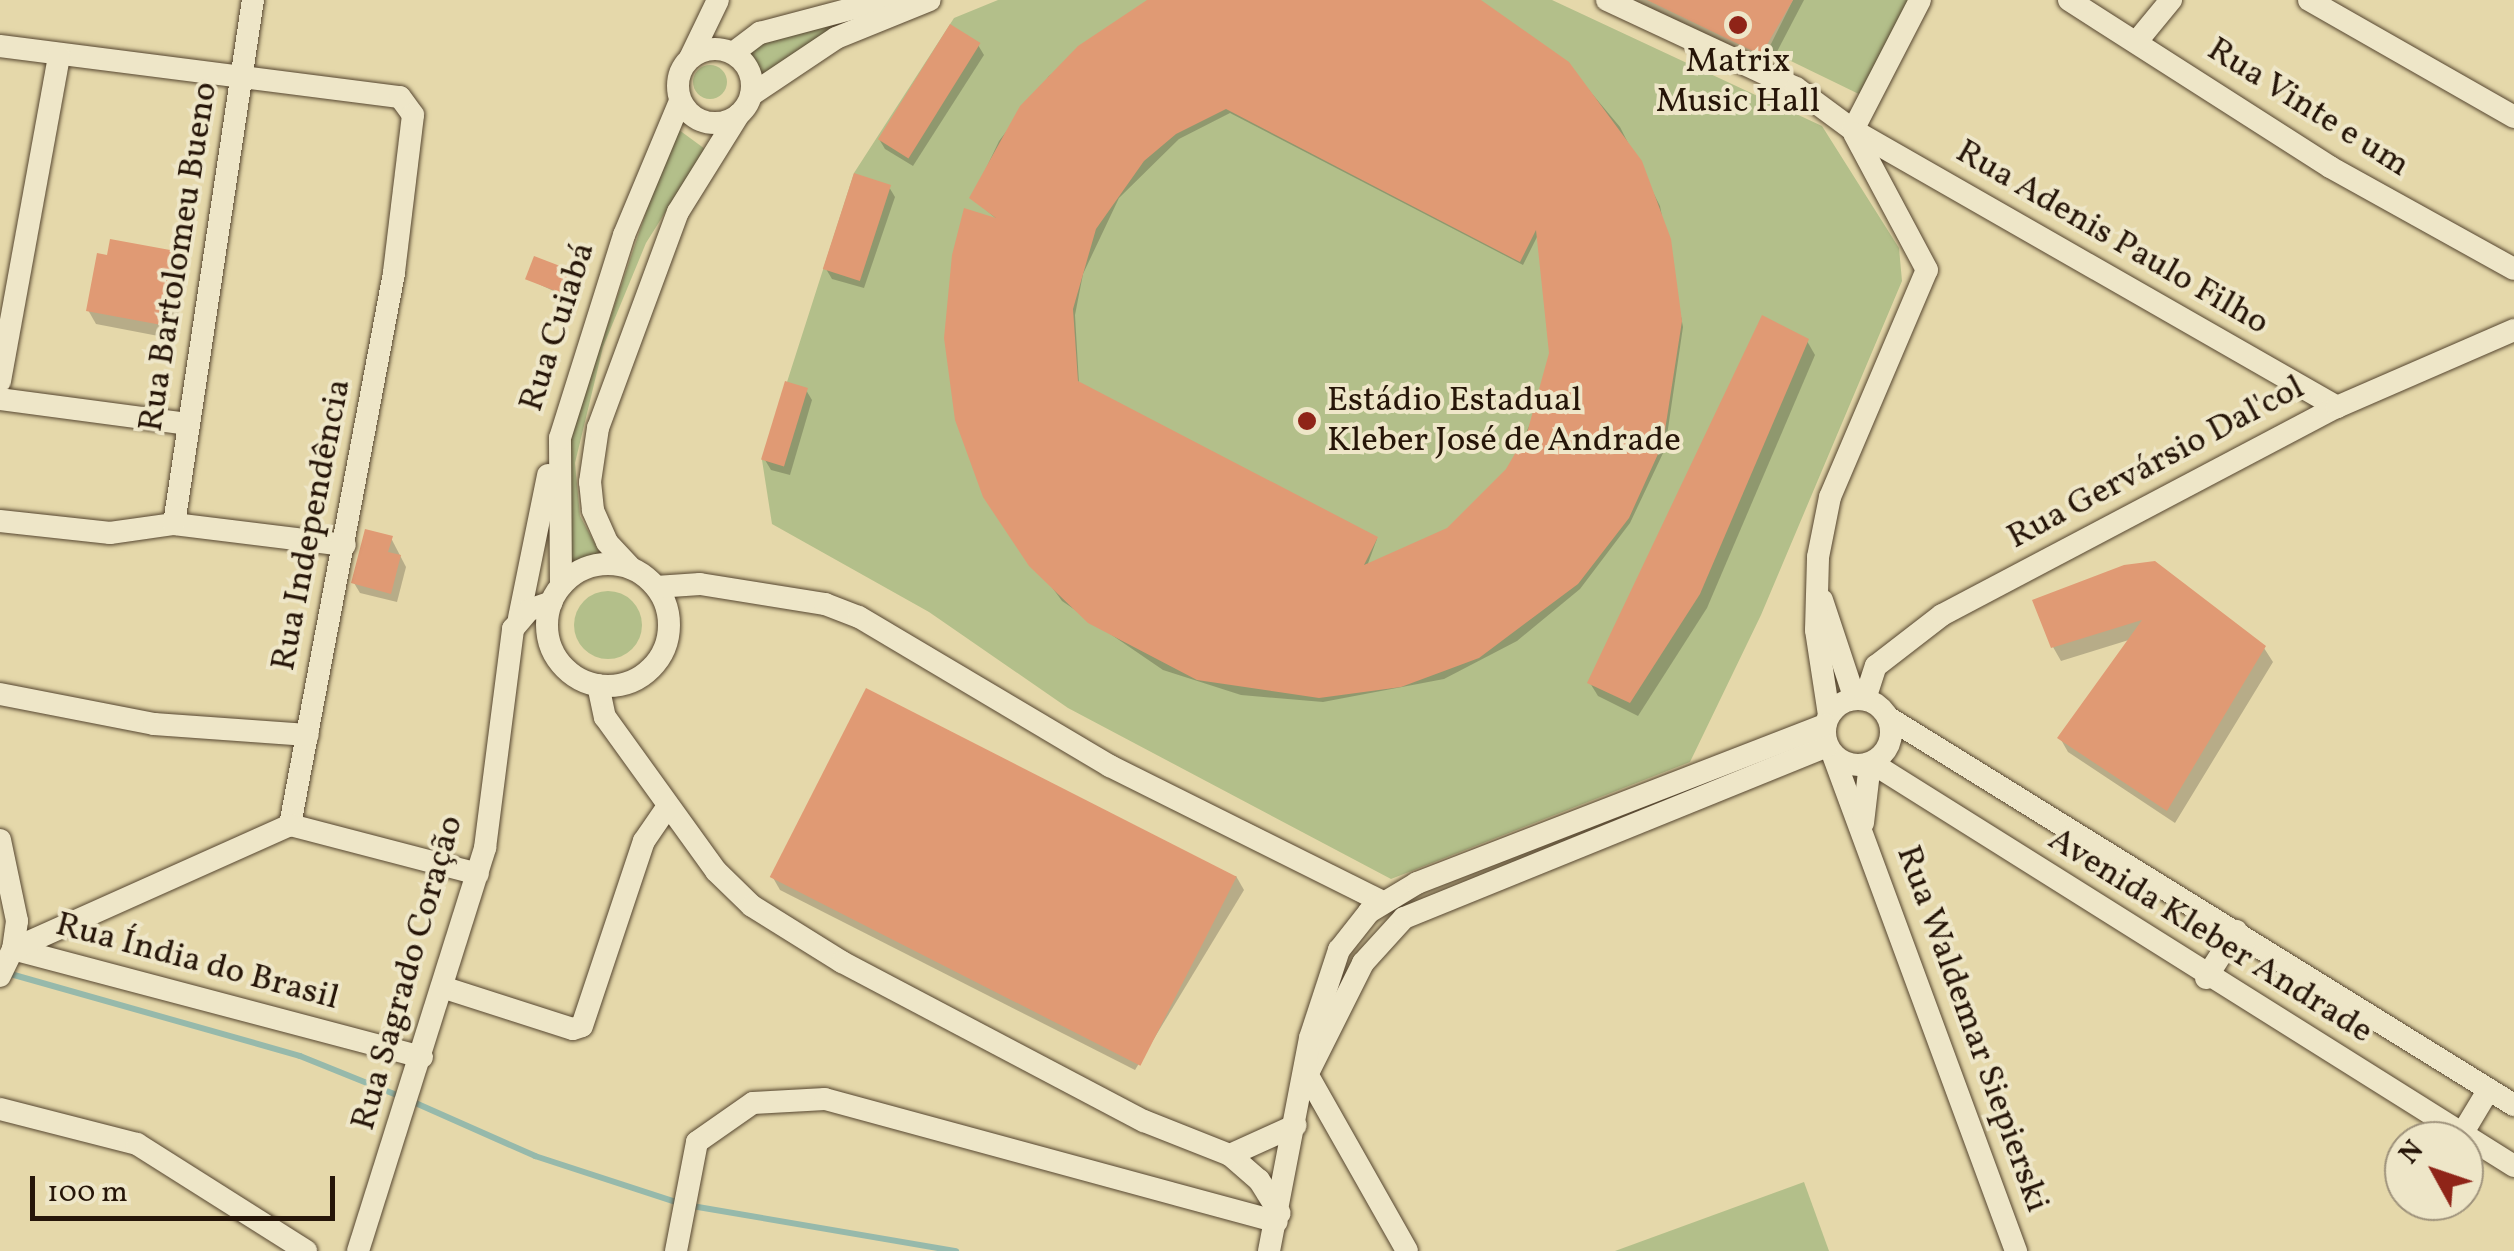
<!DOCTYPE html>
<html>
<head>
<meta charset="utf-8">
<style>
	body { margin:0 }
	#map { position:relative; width:2514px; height:1251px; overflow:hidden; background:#e5d8aa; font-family:Vollkorn,serif }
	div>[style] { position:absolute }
	.green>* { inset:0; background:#b3bf8a }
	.round { border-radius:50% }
	.shadow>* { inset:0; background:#0003 }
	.stream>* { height:6px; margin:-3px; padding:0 3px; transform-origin:3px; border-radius:3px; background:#96b9ab }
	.building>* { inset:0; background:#e09a74; transform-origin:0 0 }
	.roads { filter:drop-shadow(0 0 2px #564630) drop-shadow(0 0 2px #564630) }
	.minor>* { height:22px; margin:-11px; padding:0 11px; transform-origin:11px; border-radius:11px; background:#eee6c8 }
	.minor>.ring { margin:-11px; padding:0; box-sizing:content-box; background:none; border:22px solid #eee6c8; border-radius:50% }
	.dots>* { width:28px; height:28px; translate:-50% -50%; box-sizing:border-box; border:5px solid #eee6c8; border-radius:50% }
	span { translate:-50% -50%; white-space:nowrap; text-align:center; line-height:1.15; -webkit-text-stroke:8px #eee6c8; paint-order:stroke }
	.poi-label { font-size:35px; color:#261508 }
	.left { translate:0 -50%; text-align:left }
	.street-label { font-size:35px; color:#261508 }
	.north { position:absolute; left:2384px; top:1121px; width:100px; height:100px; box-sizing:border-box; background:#eee6c8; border:2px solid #9e927b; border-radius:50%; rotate:310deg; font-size:28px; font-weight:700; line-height:40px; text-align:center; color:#261508 }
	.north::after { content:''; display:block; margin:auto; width:35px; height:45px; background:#8f2418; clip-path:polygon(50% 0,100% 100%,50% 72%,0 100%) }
	.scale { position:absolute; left:30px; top:1176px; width:305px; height:45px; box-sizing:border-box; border:5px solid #261508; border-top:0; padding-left:12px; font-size:30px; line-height:35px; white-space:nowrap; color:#261508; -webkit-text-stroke:8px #eee6c8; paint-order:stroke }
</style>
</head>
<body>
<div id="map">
	<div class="green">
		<div style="clip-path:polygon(998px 0,1552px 0,1822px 126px,1899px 248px,1902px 281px,1761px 615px,1690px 762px,1391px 879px,1068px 708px,929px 612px,772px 524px,762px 460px,854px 173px,954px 18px)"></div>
		<div style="clip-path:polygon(1793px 0,1913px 0,1865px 97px,1768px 50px)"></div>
		<div style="clip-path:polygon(860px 13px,756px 80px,740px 50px)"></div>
		<div class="round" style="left:693px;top:65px;width:34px;height:34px"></div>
		<div style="clip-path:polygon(675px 127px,705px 149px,646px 243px,603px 347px,575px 463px,580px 516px,600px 553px,572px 564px,564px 454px)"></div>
		<div class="round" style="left:574px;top:591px;width:68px;height:68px"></div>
		<div style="clip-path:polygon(1804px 1182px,1829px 1251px,1615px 1251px)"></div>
	</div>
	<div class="shadow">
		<div style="clip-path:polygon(evenodd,1155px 0,1473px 0,1567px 64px,1620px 127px,1660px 206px,1683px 327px,1665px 449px,1630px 523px,1580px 589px,1517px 641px,1444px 679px,1323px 702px,1241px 695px,1163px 670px,1062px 601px,989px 502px,999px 221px,972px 198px,999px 141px,1049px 76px,1155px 0,1230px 113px,1523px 265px,1539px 233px,1552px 353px,1544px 395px,1508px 470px,1448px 530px,1367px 566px,1377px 539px,1079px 384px,1075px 315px,1083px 274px,1119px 198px,1179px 139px,1230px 113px)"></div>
		<div style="clip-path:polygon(1631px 0,1804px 0,1769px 67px)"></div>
		<div style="clip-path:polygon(978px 45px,984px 55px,913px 166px,885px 149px,879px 139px)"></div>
		<div style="clip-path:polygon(889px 187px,895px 197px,864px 288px,832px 279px,826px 269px)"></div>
		<div style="clip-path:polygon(180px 254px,188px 268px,174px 339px,96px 324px,88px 310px)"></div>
		<div style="clip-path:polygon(582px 277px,579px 303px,528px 279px)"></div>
		<div style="clip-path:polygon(1807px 341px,1815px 355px,1707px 608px,1638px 716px,1598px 696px,1590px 683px)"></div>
		<div style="clip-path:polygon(806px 390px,812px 400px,790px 475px,771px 470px,765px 460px)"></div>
		<div style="clip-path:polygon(391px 538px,406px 567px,397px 602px,360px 593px,354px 583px)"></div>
		<div style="clip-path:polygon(2125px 567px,2264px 648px,2273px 662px,2175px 823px,2068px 752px,2060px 738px,2132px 639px,2061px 661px,2053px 647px)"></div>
		<div style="clip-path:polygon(772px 876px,1236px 876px,1244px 890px,1135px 1070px,780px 890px)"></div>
	</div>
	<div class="stream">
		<div style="left:7px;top:973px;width:305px;rotate:15.8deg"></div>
		<div style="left:300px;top:1056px;width:107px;rotate:22deg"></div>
		<div style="left:411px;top:1101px;width:136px;rotate:23.9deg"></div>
		<div style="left:535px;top:1156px;width:151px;rotate:18.1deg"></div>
		<div style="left:692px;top:1206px;width:268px;rotate:9.7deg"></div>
	</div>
	<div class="building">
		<div style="clip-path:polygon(evenodd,1147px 0,1481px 0,1569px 62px,1642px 161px,1671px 239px,1682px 321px,1663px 443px,1629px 518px,1578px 584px,1479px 658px,1401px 687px,1319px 698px,1197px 680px,1088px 623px,1029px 566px,983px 497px,955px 420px,944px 338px,952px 255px,964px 208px,996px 218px,969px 198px,1020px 106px,1078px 46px,1147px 0,1226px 109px,1520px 262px,1536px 230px,1549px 353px,1527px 433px,1506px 469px,1447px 528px,1364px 565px,1378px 537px,1078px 381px,1073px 309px,1096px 229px,1144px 161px,1176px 134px,1226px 109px)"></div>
		<div style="clip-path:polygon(1647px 0,1793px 0,1761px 55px)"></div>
		<div style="left:950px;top:24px;width:36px;height:136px;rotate:32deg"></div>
		<div style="left:854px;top:173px;width:39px;height:101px;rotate:18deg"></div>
		<div style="clip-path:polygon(110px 239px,181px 252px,167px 326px,86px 311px,97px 253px,107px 255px)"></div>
		<div style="left:534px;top:256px;width:53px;height:25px;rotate:21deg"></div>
		<div style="clip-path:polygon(1762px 315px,1809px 339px,1700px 594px,1630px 703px,1587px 683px)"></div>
		<div style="left:785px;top:381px;width:24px;height:82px;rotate:17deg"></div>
		<div style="clip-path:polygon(365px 529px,393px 536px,388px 552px,401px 555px,391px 594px,351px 583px)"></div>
		<div style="clip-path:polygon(2155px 561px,2266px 646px,2167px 811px,2057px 738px,2142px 620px,2051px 648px,2032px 600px,2124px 565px)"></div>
		<div style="left:866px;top:688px;width:416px;height:212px;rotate:27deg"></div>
	</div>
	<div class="roads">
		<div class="minor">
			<div style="left:1607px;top:0;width:208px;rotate:25deg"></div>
			<div style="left:1796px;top:88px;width:71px;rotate:36.4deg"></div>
			<div style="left:1853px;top:130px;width:558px;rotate:29.78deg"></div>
			<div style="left:2069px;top:0;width:310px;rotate:32.6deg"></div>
			<div style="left:2330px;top:167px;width:210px;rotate:29deg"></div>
			<div style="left:2309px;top:0;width:236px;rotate:29.7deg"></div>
			<div style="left:2138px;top:40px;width:52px;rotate:-50.5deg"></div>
			<div style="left:0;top:46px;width:403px;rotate:7.3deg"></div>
			<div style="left:400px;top:97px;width:22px;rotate:54deg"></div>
			<div style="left:413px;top:115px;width:159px;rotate:96.9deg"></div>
			<div style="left:394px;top:273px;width:562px;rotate:100.67deg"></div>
			<div class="ring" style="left:678px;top:49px;width:52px;height:52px"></div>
			<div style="left:733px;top:53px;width:34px;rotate:-37deg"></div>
			<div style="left:760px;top:33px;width:97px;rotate:-14.9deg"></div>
			<div style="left:854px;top:8px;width:39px;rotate:-3deg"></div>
			<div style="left:690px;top:58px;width:64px;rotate:-64.2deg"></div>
			<div style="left:751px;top:95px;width:102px;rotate:-33.8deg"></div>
			<div style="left:836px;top:38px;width:101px;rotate:-22deg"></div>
			<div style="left:1853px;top:130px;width:146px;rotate:-62.7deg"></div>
			<div style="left:0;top:381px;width:330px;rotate:-79.7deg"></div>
			<div style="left:0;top:399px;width:189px;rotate:7.6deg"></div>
			<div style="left:0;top:521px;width:111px;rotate:6.2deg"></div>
			<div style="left:110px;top:533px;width:65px;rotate:-8deg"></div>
			<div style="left:174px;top:524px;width:172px;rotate:7deg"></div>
			<div style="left:174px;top:524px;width:530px;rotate:-81.43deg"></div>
			<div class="ring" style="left:547px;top:564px;width:100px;height:100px"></div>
			<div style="left:631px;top:568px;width:35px;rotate:-133deg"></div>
			<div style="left:607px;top:542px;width:35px;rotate:-114deg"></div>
			<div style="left:593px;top:510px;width:28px;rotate:-96deg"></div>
			<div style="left:590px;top:482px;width:55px;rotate:-81.6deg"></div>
			<div style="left:598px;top:428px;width:230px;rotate:-69.7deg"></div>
			<div style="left:678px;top:212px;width:115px;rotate:-58.1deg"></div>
			<div style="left:561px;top:586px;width:148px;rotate:-90.4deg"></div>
			<div style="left:560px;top:438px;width:213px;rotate:-72.5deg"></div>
			<div style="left:624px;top:235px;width:145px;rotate:-67.3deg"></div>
			<div style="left:656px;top:587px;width:44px;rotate:-3.9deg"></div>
			<div style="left:700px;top:584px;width:127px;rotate:9.1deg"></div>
			<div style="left:825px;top:604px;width:36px;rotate:21deg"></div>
			<div style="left:859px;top:617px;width:292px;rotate:30.7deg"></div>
			<div style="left:1110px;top:766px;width:303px;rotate:26.5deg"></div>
			<div style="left:1822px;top:600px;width:104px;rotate:71.6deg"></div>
			<div style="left:519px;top:618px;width:146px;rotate:-78.5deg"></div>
			<div style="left:598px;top:685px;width:33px;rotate:78deg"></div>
			<div style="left:605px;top:717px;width:190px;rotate:54.2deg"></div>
			<div style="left:716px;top:871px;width:50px;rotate:44.2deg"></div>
			<div style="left:752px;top:906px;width:106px;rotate:31.9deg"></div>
			<div style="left:842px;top:962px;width:341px;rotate:27.8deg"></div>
			<div style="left:1144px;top:1121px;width:92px;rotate:21.6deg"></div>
			<div style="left:1230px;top:1155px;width:38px;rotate:41deg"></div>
			<div style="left:1259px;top:1180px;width:39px;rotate:58deg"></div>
			<div style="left:0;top:694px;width:157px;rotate:11deg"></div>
			<div style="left:154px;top:724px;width:154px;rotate:4.1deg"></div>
			<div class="ring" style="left:1825px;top:699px;width:44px;height:44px"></div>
			<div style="left:1865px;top:699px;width:35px;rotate:-72deg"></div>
			<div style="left:1876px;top:666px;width:83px;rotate:-37.7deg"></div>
			<div style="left:1942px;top:615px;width:446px;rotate:-27.8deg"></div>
			<div style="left:2337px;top:407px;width:193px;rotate:-23.5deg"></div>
			<div style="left:1829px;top:715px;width:86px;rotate:-98.7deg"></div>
			<div style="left:1816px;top:630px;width:73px;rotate:-88.4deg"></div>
			<div style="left:1818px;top:557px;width:61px;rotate:-78.7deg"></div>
			<div style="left:1830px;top:497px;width:247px;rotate:-66.9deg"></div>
			<div style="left:1927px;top:270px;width:155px;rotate:-118.1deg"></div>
			<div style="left:1889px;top:718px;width:735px;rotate:31.77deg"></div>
			<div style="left:1833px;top:755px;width:529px;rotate:69.75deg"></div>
			<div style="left:1872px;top:763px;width:758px;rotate:32.12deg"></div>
			<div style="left:1863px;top:823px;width:60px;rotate:-83.3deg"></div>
			<div style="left:290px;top:825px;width:194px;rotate:14.6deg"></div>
			<div style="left:0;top:840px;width:83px;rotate:78.1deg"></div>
			<div style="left:17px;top:921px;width:28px;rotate:98deg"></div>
			<div style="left:13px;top:949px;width:30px;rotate:116deg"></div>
			<div style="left:13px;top:949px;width:423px;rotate:14.8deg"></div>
			<div style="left:13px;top:949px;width:303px;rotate:-24.1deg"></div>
			<div style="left:2206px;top:978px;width:56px;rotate:-57.4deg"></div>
			<div style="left:445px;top:988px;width:134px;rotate:17.8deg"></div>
			<div style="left:573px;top:1029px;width:9px;rotate:-18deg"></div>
			<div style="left:582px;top:1026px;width:195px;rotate:-71.5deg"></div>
			<div style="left:644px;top:841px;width:42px;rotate:-55.6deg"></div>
			<div style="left:1309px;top:1071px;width:121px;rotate:-63.4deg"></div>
			<div style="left:1363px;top:963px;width:61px;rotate:-47.7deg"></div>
			<div style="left:1404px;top:918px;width:457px;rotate:-22.1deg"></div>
			<div style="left:1307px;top:1074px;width:203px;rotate:60.5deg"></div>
			<div style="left:0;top:1109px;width:141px;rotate:14.3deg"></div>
			<div style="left:137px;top:1144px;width:200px;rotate:32.3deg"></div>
			<div style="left:2462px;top:1134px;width:52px;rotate:-59deg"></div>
			<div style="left:1230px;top:1155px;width:72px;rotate:-24.4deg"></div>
			<div style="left:358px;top:1251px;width:423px;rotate:-72.5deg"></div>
			<div style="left:485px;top:848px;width:221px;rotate:-82.7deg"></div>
			<div style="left:513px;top:629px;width:25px;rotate:-50deg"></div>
			<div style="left:529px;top:610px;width:24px;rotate:-19deg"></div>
			<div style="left:676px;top:1251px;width:111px;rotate:-79.1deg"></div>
			<div style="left:697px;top:1142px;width:68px;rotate:-34.9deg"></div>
			<div style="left:753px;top:1103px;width:72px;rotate:-3.2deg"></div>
			<div style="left:825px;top:1099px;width:468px;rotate:15.2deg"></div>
			<div style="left:1269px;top:1251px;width:217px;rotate:-79.1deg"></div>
			<div style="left:1310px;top:1038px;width:93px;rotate:-71.8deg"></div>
			<div style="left:1339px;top:950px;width:48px;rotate:-51.7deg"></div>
			<div style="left:1369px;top:912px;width:56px;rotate:-31.1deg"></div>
			<div style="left:1417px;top:883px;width:438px;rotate:-21.2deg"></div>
		</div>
	</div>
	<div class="dots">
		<div style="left:1738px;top:25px;background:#8f2418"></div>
		<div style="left:1307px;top:421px;background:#8f2418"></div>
	</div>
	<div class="poi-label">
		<span style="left:1738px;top:82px">Matrix<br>Music Hall</span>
		<span class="left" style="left:1327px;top:421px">Estádio Estadual<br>Kleber José de Andrade</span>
	</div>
	<div class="street-label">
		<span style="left:2308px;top:108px;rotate:32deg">Rua Vinte e um</span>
		<span style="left:2112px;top:238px;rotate:30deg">Rua Adenis Paulo Filho</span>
		<span style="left:179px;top:257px;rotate:-81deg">Rua Bartolomeu Bueno</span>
		<span style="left:558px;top:327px;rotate:-72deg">Rua Cuiabá</span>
		<span style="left:2156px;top:463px;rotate:-28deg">Rua Gervársio Dal'col</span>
		<span style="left:312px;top:525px;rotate:-79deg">Rua Independência</span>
		<span style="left:2210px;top:936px;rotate:32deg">Avenida Kleber Andrade</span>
		<span style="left:197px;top:962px;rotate:15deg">Rua Índia do Brasil</span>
		<span style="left:408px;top:973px;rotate:-74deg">Rua Sagrado Coração</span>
		<span style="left:1972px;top:1029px;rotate:70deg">Rua Waldemar Siepierski</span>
	</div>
	<div class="north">N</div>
	<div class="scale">100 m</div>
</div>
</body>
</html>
